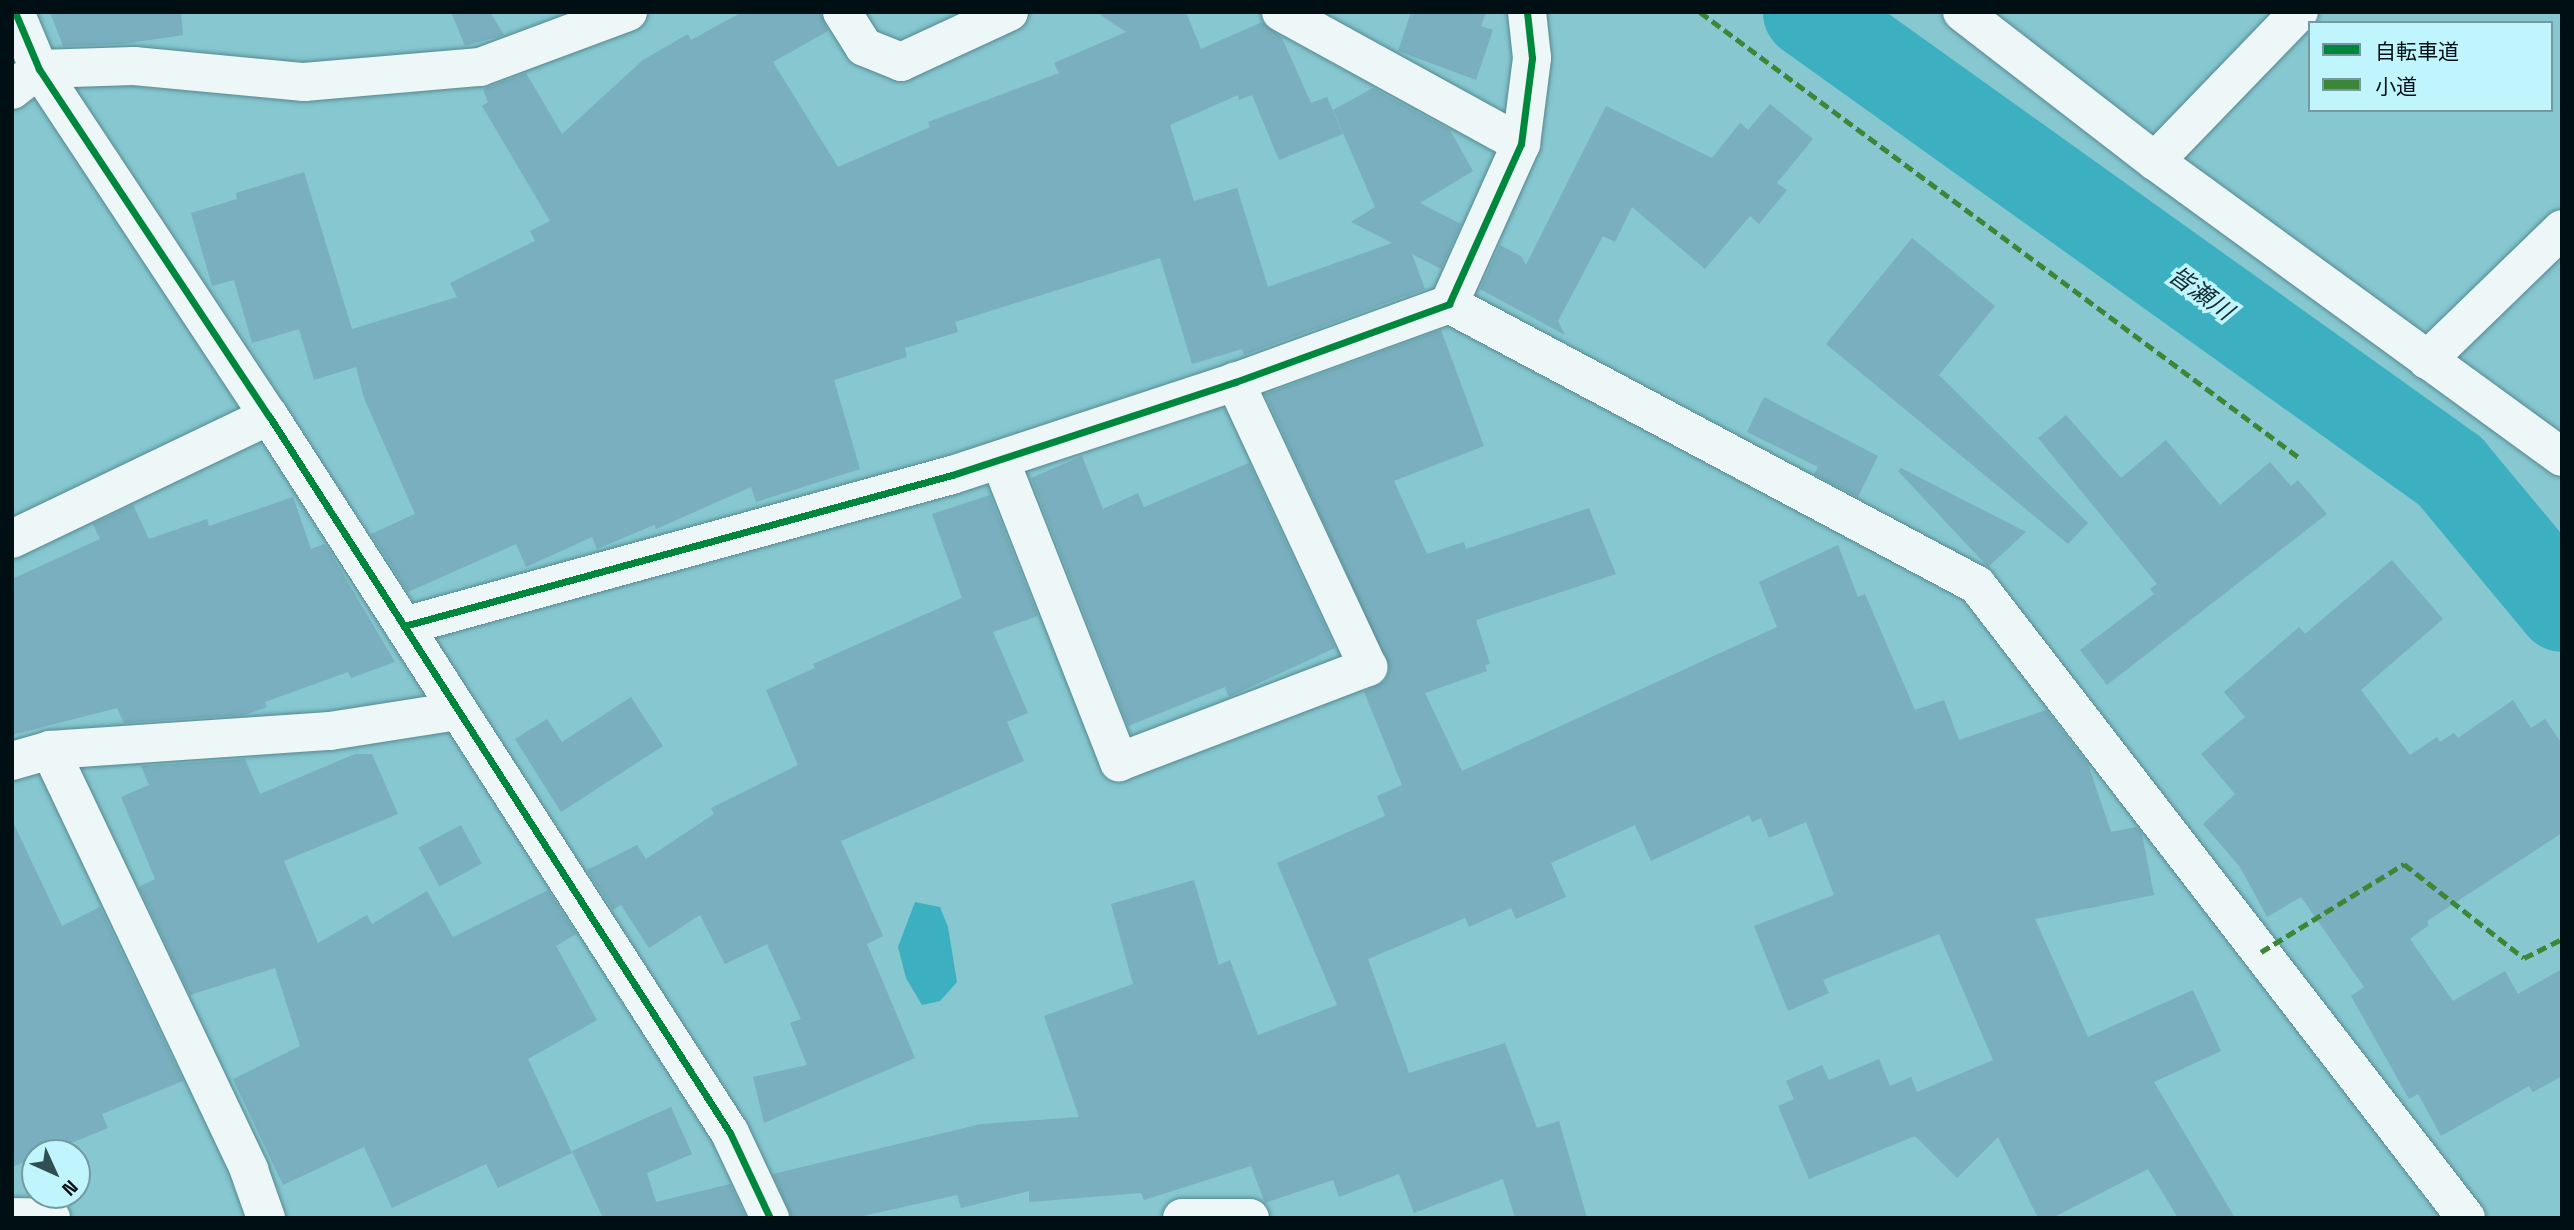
<!DOCTYPE html>
<html>
<head>
<meta charset="utf-8">
<style>
	body { margin:0 }
	#map { position:relative; width:2574px; height:1230px; overflow:hidden; background:#86c7d0; font-family:"Space Grotesk","Noto Sans JP",sans-serif }
	div>[style] { position:absolute }
	.water>* { inset:0; background:#3cb0c0 }
	.river>* { height:91px; margin:-45.5px; padding:0 45.5px; transform-origin:45.5px; border-radius:45.5px; background:#3cb0c0 }
	.building>* { inset:0; background:#79afbe; transform-origin:0 0 }
	.roads { filter:drop-shadow(0 0 2px #56888f) drop-shadow(0 0 2px #56888f) }
	.minor>* { height:38px; margin:-19px; padding:0 19px; transform-origin:19px; border-radius:19px; background:#edf7f8 }
	.quiet>* { height:5px; margin-top:-2.5px; transform-origin:0; background:repeating-linear-gradient(90deg,#3e8637 0 10px,transparent 0 15px) }
	.cycleway>* { height:7px; margin:-3.5px; padding:0 3.5px; transform-origin:3.5px; border-radius:3.5px; background:#00873e }
	span { translate:-50% -50%; white-space:nowrap; text-align:center; line-height:1.15; -webkit-text-stroke:7px #c1f5fe; paint-order:stroke }
	.water-label { font-size:24px; color:#132e32; font-style:italic }
	.frame { position:absolute; inset:0; border:14px solid #000f13; pointer-events:none }
	.legend { position:absolute; left:2308px; top:21px; width:245px; height:91px; box-sizing:border-box; background:#c1f5fe; border:2px solid #7499a0; margin:0; padding:9px 12px; list-style:none; font-size:21px; color:#000f13 }
	.legend li { display:flex; align-items:center; gap:14px; height:35px }
	.legend b { width:35px; border:2px solid #7499a0 }
	.north { position:absolute; left:21px; top:1139px; width:70px; height:70px; box-sizing:border-box; background:#c1f5fe; border:2px solid #7499a0; border-radius:50%; rotate:135deg; font-size:19px; font-weight:700; line-height:28px; text-align:center; color:#000f13 }
	.north::after { content:''; display:block; margin:auto; width:24px; height:32px; background:#2f4f55; clip-path:polygon(50% 0,100% 100%,50% 72%,0 100%) }
</style>
</head>
<body>
<div id="map">
	<div class="water">
		<div style="clip-path:polygon(915px 902px,940px 907px,948px 927px,957px 982px,940px 1001px,922px 1005px,906px 978px,898px 947px)"></div>
	</div>
	<div class="river">
		<div style="left:1808px;top:12px;width:789px;rotate:35.56deg"></div>
		<div style="left:2450px;top:471px;width:175px;rotate:50.3deg"></div>
	</div>
	<div class="building">
		<div style="clip-path:polygon(50px 12px,181px 12px,183px 35px,123px 44px,63px 46px)"></div>
		<div style="clip-path:polygon(451px 12px,490px 12px,504px 35px,465px 46px)"></div>
		<div style="clip-path:polygon(742px 12px,820px 12px,828px 31px,773px 62px,838px 167px,930px 127px,928px 122px,1059px 73px,1054px 63px,1126px 32px,1096px 12px,1186px 12px,1201px 49px,1262px 22px,1282px 38px,1311px 103px,1327px 97px,1343px 134px,1279px 160px,1252px 95px,1239px 100px,1238px 95px,1170px 125px,1194px 201px,1237px 188px,1268px 287px,1392px 243px,1351px 222px,1375px 207px,1333px 110px,1373px 88px,1450px 130px,1473px 171px,1420px 203px,1461px 224px,1441px 269px,1412px 254px,1425px 289px,1244px 355px,1242px 349px,1192px 364px,1160px 258px,955px 322px,958px 332px,905px 348px,907px 357px,834px 380px,860px 469px,756px 502px,751px 487px,656px 529px,654px 525px,597px 549px,592px 537px,526px 567px,516px 544px,408px 592px,371px 534px,415px 514px,364px 398px,356px 367px,314px 380px,299px 329px,252px 343px,234px 280px,212px 286px,191px 213px,237px 199px,236px 193px,304px 172px,352px 329px,457px 297px,450px 283px,535px 241px,530px 231px,550px 221px,482px 106px,488px 102px,483px 89px,526px 73px,562px 134px,643px 60px,688px 34px,691px 40px)"></div>
		<div style="clip-path:polygon(1411px 12px,1486px 12px,1481px 26px,1493px 30px,1476px 80px,1398px 51px)"></div>
		<div style="clip-path:polygon(1770px 104px,1813px 139px,1777px 183px,1787px 190px,1759px 224px,1750px 216px,1705px 269px,1632px 207px,1615px 242px,1603px 236px,1558px 321px,1565px 335px,1480px 289px,1500px 245px,1521px 256px,1526px 265px,1606px 106px,1712px 158px,1740px 123px,1748px 130px)"></div>
		<div style="clip-path:polygon(1912px 238px,1995px 306px,1939px 375px,2088px 523px,2068px 544px,1826px 344px)"></div>
		<div style="clip-path:polygon(1441px 330px,1484px 446px,1394px 481px,1427px 554px,1464px 542px,1466px 549px,1589px 508px,1616px 574px,1476px 620px,1490px 664px,1485px 665px,1487px 671px,1425px 693px,1462px 771px,1777px 627px,1759px 582px,1838px 545px,1858px 597px,1865px 594px,1915px 710px,1944px 700px,1959px 740px,2046px 710px,2088px 764px,2111px 832px,2136px 827px,2142px 834px,2154px 895px,2035px 919px,2088px 1037px,2193px 990px,2221px 1051px,2154px 1082px,2235px 1218px,2178px 1218px,2148px 1169px,2052px 1218px,2038px 1218px,1998px 1137px,1957px 1178px,1915px 1136px,1809px 1179px,1778px 1106px,1794px 1099px,1786px 1081px,1822px 1065px,1829px 1080px,1879px 1059px,1890px 1086px,1911px 1077px,1917px 1092px,1993px 1060px,1939px 934px,1823px 980px,1829px 993px,1788px 1011px,1754px 926px,1834px 895px,1806px 822px,1769px 838px,1761px 818px,1752px 822px,1749px 815px,1651px 861px,1635px 825px,1551px 863px,1566px 897px,1516px 919px,1511px 908px,1469px 927px,1465px 918px,1368px 959px,1409px 1073px,1505px 1043px,1537px 1128px,1559px 1121px,1587px 1218px,1515px 1218px,1503px 1179px,1414px 1213px,1399px 1174px,1339px 1197px,1333px 1180px,1265px 1203px,1251px 1166px,1144px 1200px,1141px 1193px,1029px 1202px,1029px 1191px,961px 1208px,957px 1195px,854px 1218px,792px 1218px,773px 1174px,981px 1124px,1079px 1117px,1044px 1016px,1133px 984px,1111px 904px,1194px 880px,1219px 965px,1230px 960px,1258px 1035px,1337px 1005px,1277px 863px,1385px 816px,1377px 796px,1402px 785px,1364px 692px,1385px 681px,1390px 669px,1265px 394px)"></div>
		<div style="clip-path:polygon(1764px 397px,1878px 456px,1858px 497px,1814px 474px,1818px 467px,1747px 432px)"></div>
		<div style="clip-path:polygon(2066px 415px,2121px 478px,2166px 440px,2220px 505px,2270px 462px,2291px 486px,2298px 480px,2327px 514px,2107px 685px,2080px 650px,2154px 594px,2150px 589px,2157px 584px,2038px 438px)"></div>
		<div style="clip-path:polygon(1082px 456px,1103px 509px,1138px 493px,1144px 507px,1249px 463px,1335px 648px,1229px 697px,1225px 687px,1128px 726px,1031px 478px)"></div>
		<div style="clip-path:polygon(1901px 468px,2026px 532px,1988px 567px,1898px 471px)"></div>
		<div style="clip-path:polygon(990px 495px,1038px 616px,993px 632px,1028px 713px,1007px 722px,1024px 761px,841px 841px,883px 936px,867px 944px,915px 1058px,764px 1123px,753px 1077px,807px 1065px,790px 1023px,801px 1019px,767px 944px,725px 964px,700px 915px,649px 948px,621px 905px,613px 910px,587px 870px,637px 845px,646px 859px,714px 814px,711px 808px,798px 765px,766px 690px,815px 668px,813px 664px,962px 598px,932px 514px)"></div>
		<div style="clip-path:polygon(293px 497px,311px 549px,324px 544px,330px 552px,395px 662px,351px 678px,348px 672px,265px 702px,267px 707px,245px 715px,124px 723px,117px 708px,12px 735px,12px 579px,100px 539px,93px 524px,133px 505px,149px 539px,207px 519px,209px 526px)"></div>
		<div style="clip-path:polygon(2392px 560px,2443px 619px,2361px 690px,2410px 755px,2437px 737px,2440px 742px,2454px 733px,2458px 738px,2513px 700px,2531px 728px,2545px 719px,2562px 744px,2562px 833px,2427px 921px,2429px 925px,2410px 939px,2453px 1001px,2505px 971px,2518px 994px,2562px 969px,2562px 1076px,2533px 1092px,2529px 1086px,2441px 1136px,2418px 1094px,2409px 1099px,2351px 996px,2364px 987px,2301px 897px,2267px 917px,2240px 867px,2203px 824px,2235px 794px,2201px 754px,2245px 717px,2224px 692px,2299px 627px,2305px 634px)"></div>
		<div style="clip-path:polygon(631px 697px,663px 746px,561px 812px,515px 739px,547px 719px,562px 742px)"></div>
		<div style="clip-path:polygon(355px 754px,372px 754px,398px 814px,284px 861px,318px 943px,367px 915px,372px 924px,427px 891px,453px 937px,548px 890px,576px 934px,556px 946px,597px 1020px,528px 1059px,572px 1153px,498px 1188px,486px 1164px,392px 1208px,364px 1147px,283px 1185px,233px 1079px,300px 1046px,275px 968px,190px 995px,139px 887px,155px 879px,121px 797px,149px 785px,141px 766px,245px 759px,260px 794px)"></div>
		<div style="clip-path:polygon(12px 820px,62px 926px,100px 907px,183px 1081px,102px 1114px,108px 1128px,47px 1153px,35px 1153px,35px 1158px,12px 1167px)"></div>
		<div style="left:461px;top:825px;width:44px;height:48px;rotate:62deg"></div>
		<div style="clip-path:polygon(671px 1107px,692px 1154px,647px 1173px,656px 1202px,730px 1184px,746px 1218px,603px 1218px,572px 1151px)"></div>
	</div>
	<div class="roads">
		<div class="minor">
			<div style="left:15px;top:12px;width:62px;rotate:67.2deg"></div>
			<div style="left:39px;top:69px;width:416px;rotate:56.5deg"></div>
			<div style="left:269px;top:416px;width:852px;rotate:57.26deg"></div>
			<div style="left:730px;top:1133px;width:94px;rotate:64.8deg"></div>
			<div style="left:842px;top:12px;width:41px;rotate:57.8deg"></div>
			<div style="left:864px;top:47px;width:40px;rotate:22deg"></div>
			<div style="left:901px;top:62px;width:119px;rotate:-24.8deg"></div>
			<div style="left:1281px;top:12px;width:274px;rotate:28.8deg"></div>
			<div style="left:1962px;top:12px;width:244px;rotate:37.7deg"></div>
			<div style="left:2155px;top:161px;width:503px;rotate:36.03deg"></div>
			<div style="left:12px;top:90px;width:34px;rotate:-38deg"></div>
			<div style="left:39px;top:69px;width:95px;rotate:-1.8deg"></div>
			<div style="left:134px;top:66px;width:171px;rotate:5.4deg"></div>
			<div style="left:304px;top:82px;width:177px;rotate:-4.9deg"></div>
			<div style="left:480px;top:67px;width:158px;rotate:-20.4deg"></div>
			<div style="left:2155px;top:161px;width:207px;rotate:-46deg"></div>
			<div style="left:1449px;top:304px;width:598px;rotate:28.02deg"></div>
			<div style="left:1977px;top:585px;width:800px;rotate:52.31deg"></div>
			<div style="left:2427px;top:360px;width:188px;rotate:-44.1deg"></div>
			<div style="left:1000px;top:460px;width:325px;rotate:68.5deg"></div>
			<div style="left:1119px;top:762px;width:267px;rotate:-20.9deg"></div>
			<div style="left:1368px;top:667px;width:315px;rotate:-115deg"></div>
			<div style="left:12px;top:539px;width:285px;rotate:-25.6deg"></div>
			<div style="left:404px;top:626px;width:568px;rotate:-15.41deg"></div>
			<div style="left:952px;top:475px;width:298px;rotate:-18.2deg"></div>
			<div style="left:1235px;top:382px;width:228px;rotate:-20deg"></div>
			<div style="left:1449px;top:304px;width:175px;rotate:-65.8deg"></div>
			<div style="left:1521px;top:144px;width:87px;rotate:-82.7deg"></div>
			<div style="left:1532px;top:58px;width:46px;rotate:-96.2deg"></div>
			<div style="left:50px;top:750px;width:465px;rotate:64.6deg"></div>
			<div style="left:249px;top:1170px;width:51px;rotate:70.5deg"></div>
			<div style="left:12px;top:761px;width:40px;rotate:-16deg"></div>
			<div style="left:50px;top:750px;width:281px;rotate:-3.9deg"></div>
			<div style="left:330px;top:731px;width:129px;rotate:-8.9deg"></div>
			<div style="left:12px;top:1217px;width:39px;rotate:1deg"></div>
			<div style="left:1182px;top:1218px;width:68px"></div>
		</div>
	</div>
	<div class="quiet">
		<div style="left:1700px;top:12px;width:749px;rotate:36.64deg"></div>
		<div style="left:2261px;top:952px;width:168px;rotate:-31.6deg"></div>
		<div style="left:2404px;top:864px;width:152px;rotate:38.1deg"></div>
		<div style="left:2524px;top:958px;width:42px;rotate:-26.6deg"></div>
	</div>
	<div class="cycleway">
		<div style="left:15px;top:12px;width:62px;rotate:67.2deg"></div>
		<div style="left:39px;top:69px;width:416px;rotate:56.5deg"></div>
		<div style="left:269px;top:416px;width:852px;rotate:57.26deg"></div>
		<div style="left:730px;top:1133px;width:94px;rotate:64.8deg"></div>
		<div style="left:404px;top:626px;width:568px;rotate:-15.41deg"></div>
		<div style="left:952px;top:475px;width:298px;rotate:-18.2deg"></div>
		<div style="left:1235px;top:382px;width:228px;rotate:-20deg"></div>
		<div style="left:1449px;top:304px;width:175px;rotate:-65.8deg"></div>
		<div style="left:1521px;top:144px;width:87px;rotate:-82.7deg"></div>
		<div style="left:1532px;top:58px;width:46px;rotate:-96.2deg"></div>
	</div>
	<div class="water-label">
		<span style="left:2201px;top:293px;rotate:36deg">皆瀬川</span>
	</div>
	<div class="frame"></div>
	<ul class="legend">
	<li><b style="height:9px;background:#00873e"></b>自転車道</li>
	<li><b style="height:9px;background:#3e8637"></b>小道</li>
	</ul>
	<div class="north">N</div>
</div>
</body>
</html>
